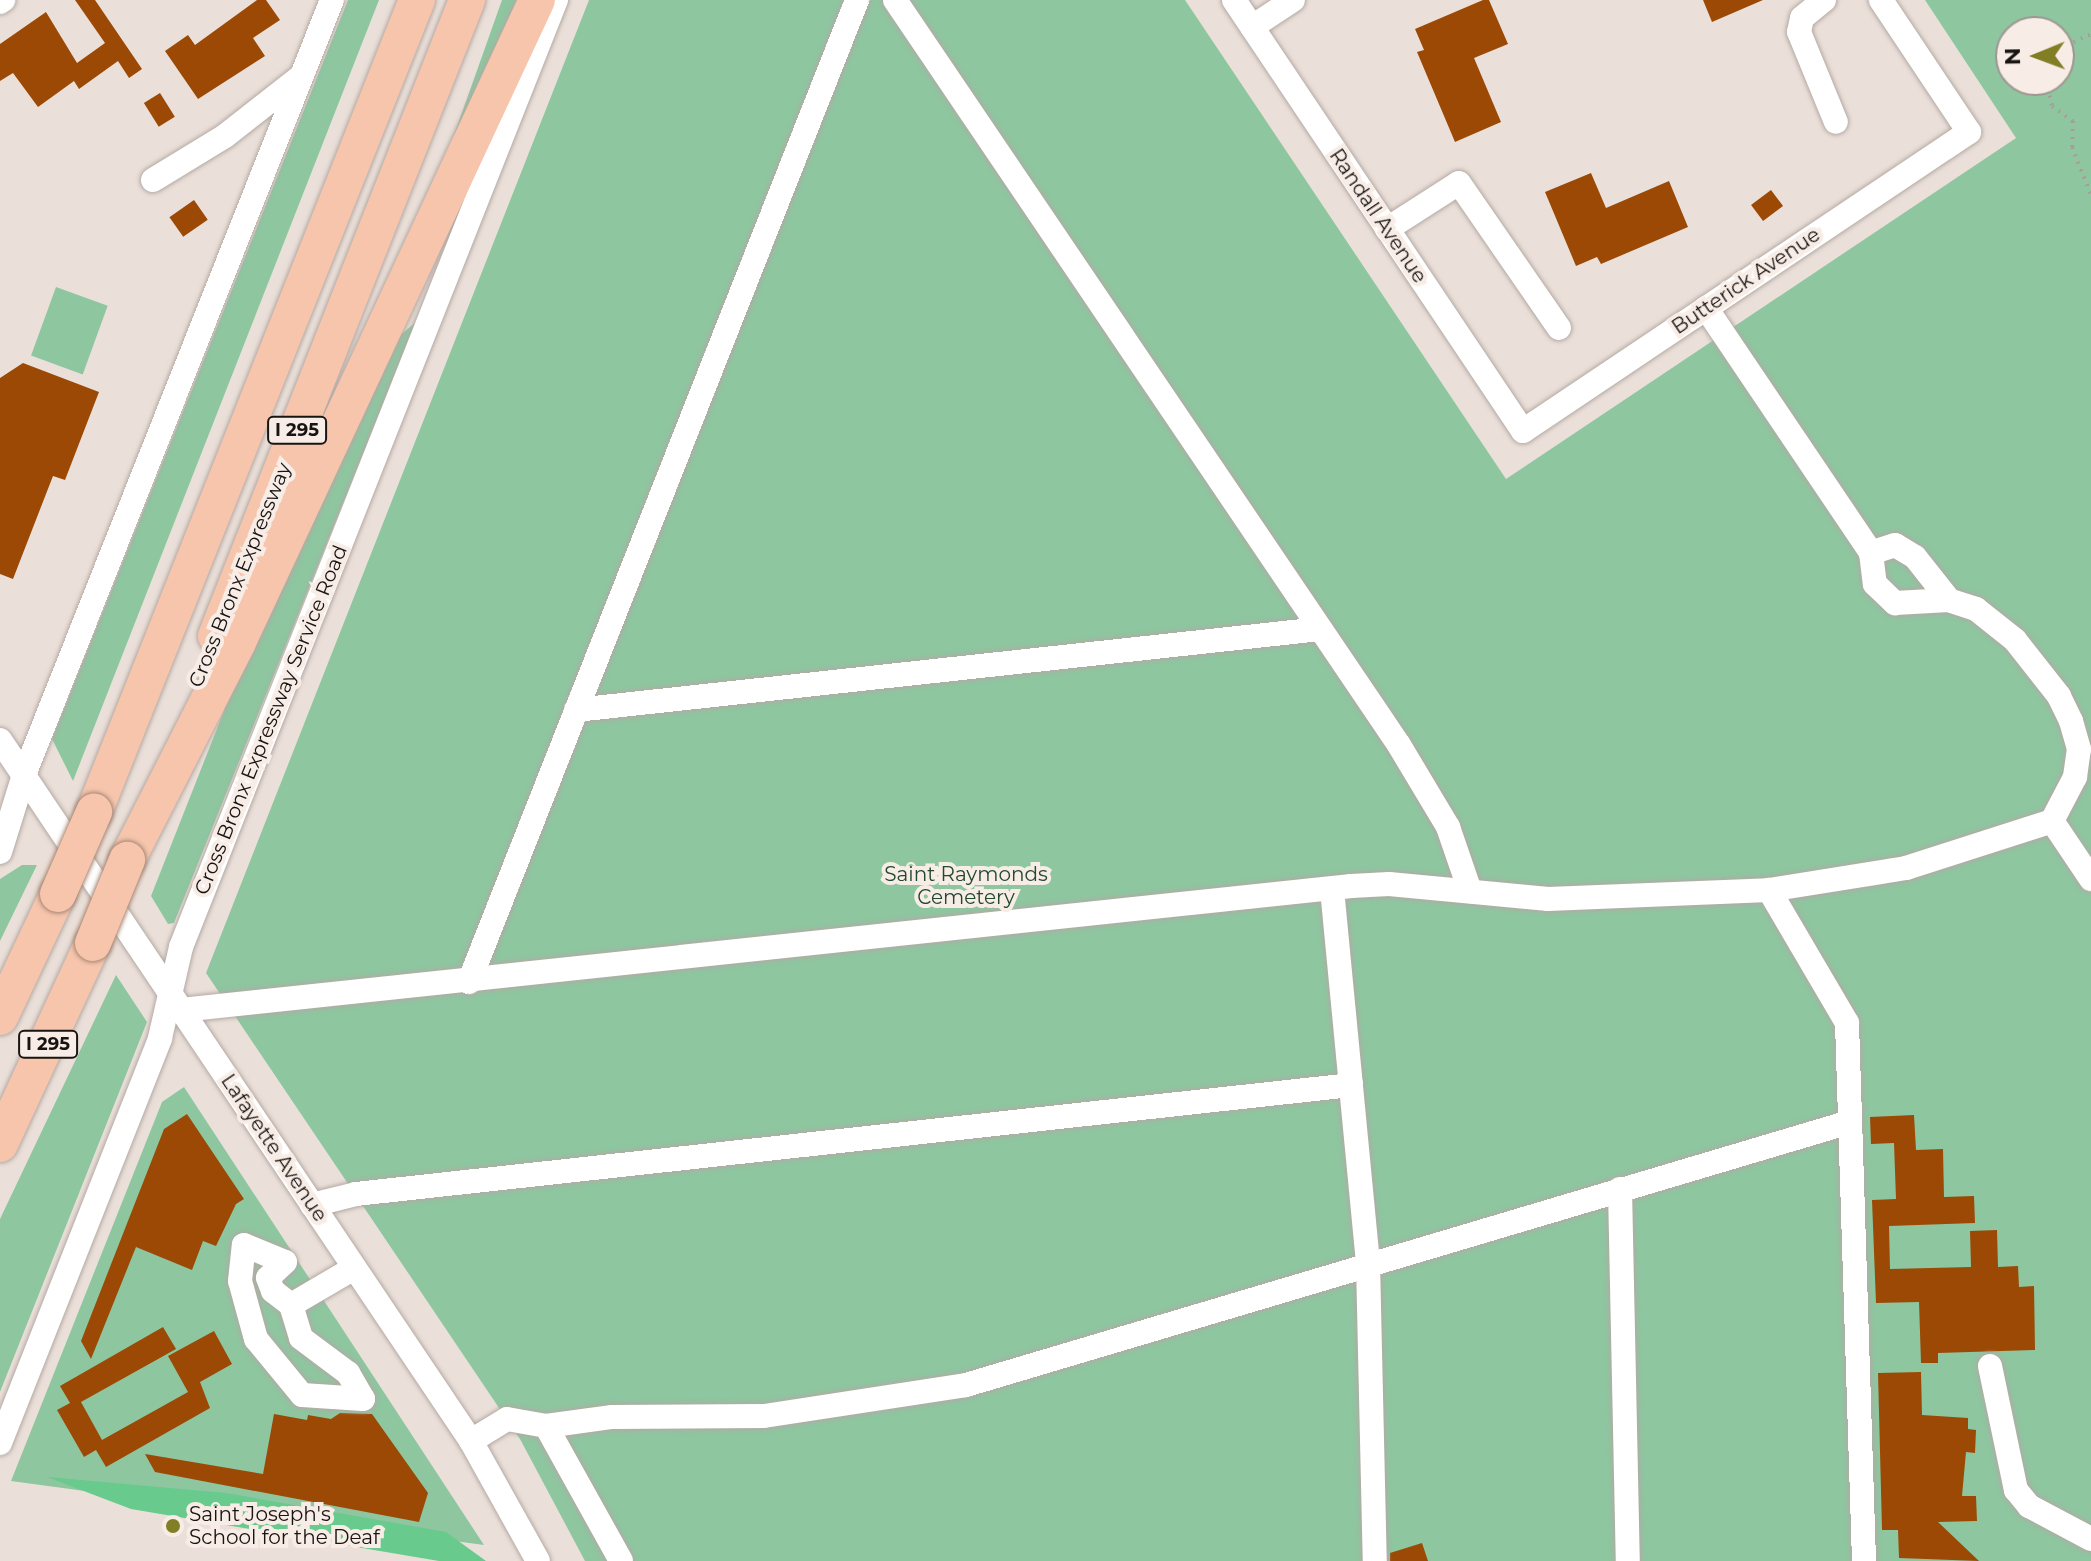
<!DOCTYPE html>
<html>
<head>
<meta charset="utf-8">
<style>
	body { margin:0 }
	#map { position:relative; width:2091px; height:1561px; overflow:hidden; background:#ebe0d9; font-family:Montserrat,sans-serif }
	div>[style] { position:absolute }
	.green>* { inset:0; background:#8ec6a0; transform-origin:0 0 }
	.forest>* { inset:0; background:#68ca8c }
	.building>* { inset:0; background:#9b4905; transform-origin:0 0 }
	.path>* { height:4px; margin-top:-2px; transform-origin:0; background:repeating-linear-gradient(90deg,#a69e98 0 2px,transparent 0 8px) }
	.roads { filter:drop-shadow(0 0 2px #b4a9a4) drop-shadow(0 0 2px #b4a9a4) }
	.minor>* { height:24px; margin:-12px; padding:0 12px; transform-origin:12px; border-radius:12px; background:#fff }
	.highway>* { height:36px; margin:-18px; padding:0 18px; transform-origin:18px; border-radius:18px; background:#f6c5ac }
	.bridges { filter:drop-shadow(0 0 2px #a88776) drop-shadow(0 0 2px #a88776) }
	.highway-bridge>* { height:36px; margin:-18px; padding:0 18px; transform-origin:18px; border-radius:18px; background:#f6c5ac }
	.dots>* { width:22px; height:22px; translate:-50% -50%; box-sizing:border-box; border:4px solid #f8ede6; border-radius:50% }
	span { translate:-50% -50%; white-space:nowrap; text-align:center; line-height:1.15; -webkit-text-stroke:8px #f8ede6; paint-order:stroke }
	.shield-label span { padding:2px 6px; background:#f8ede6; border:2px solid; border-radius:6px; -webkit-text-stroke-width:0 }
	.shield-label { font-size:18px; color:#181412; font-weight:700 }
	.street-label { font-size:20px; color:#181412 }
	.park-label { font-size:20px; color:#214930 }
	.poi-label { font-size:20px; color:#181412 }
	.left { translate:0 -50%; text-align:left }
	.north { position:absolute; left:1995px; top:16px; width:80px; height:80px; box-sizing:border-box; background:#f8ede6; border:2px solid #9e9691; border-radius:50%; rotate:269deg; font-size:22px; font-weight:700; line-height:32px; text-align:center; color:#181412 }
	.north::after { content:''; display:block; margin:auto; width:28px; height:36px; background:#817e26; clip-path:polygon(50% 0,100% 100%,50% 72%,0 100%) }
</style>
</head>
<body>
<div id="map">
	<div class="green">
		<div style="clip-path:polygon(348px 0,379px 0,73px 781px,52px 739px)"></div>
		<div style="clip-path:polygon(502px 0,523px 0,437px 183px)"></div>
		<div style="clip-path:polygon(evenodd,589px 0,1185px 0,1506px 479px,2016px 138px,1925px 0,2091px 0,2091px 1561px,585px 1561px,520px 1439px,206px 973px,589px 0,2011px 32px,2059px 32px,2059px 80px,2011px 80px,2011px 32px)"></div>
		<div style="left:56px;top:287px;width:55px;height:73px;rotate:20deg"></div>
		<div style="clip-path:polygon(416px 322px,174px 923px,168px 924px,151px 896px,261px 617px,393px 341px)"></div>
		<div style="clip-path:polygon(22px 865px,37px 865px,0 941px,0 879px)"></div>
		<div style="clip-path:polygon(116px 975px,147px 1022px,0 1392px,0 1219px)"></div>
		<div style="clip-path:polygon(184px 1087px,484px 1545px,11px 1481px,162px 1102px)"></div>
	</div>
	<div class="forest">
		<div style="clip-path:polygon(47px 1477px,226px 1493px,446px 1532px,486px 1561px,439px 1561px,131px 1509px)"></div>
	</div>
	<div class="building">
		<div style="clip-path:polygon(75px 0,95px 0,142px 69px,129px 78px,118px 61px,79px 89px,74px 81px,38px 107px,13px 73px,0 81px,0 44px,46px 12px,77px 63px,105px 43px)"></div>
		<div style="clip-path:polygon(257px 0,266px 0,280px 20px,253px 38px,265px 56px,198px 99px,165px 51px,188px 35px,195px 45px)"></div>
		<div style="clip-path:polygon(1483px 0,1489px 0,1508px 44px,1474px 58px,1501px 122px,1455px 142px,1417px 52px,1424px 50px,1415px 29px)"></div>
		<div style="clip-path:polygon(1703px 0,1763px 0,1712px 22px)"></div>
		<div style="left:160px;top:93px;width:28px;height:19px;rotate:58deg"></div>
		<div style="clip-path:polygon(1591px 173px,1606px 208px,1669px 181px,1688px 227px,1601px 264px,1597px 257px,1576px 266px,1545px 192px)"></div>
		<div style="left:1771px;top:190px;width:20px;height:25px;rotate:53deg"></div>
		<div style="left:194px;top:200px;width:24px;height:30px;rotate:55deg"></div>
		<div style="clip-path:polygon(23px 363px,99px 392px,65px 480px,53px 476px,13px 579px,0 574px,0 378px)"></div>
		<div style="clip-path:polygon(187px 1114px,244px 1199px,236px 1204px,216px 1246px,203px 1241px,192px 1270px,136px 1247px,91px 1359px,81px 1341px,164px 1129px)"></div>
		<div style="clip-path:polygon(1914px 1115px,1916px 1150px,1943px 1149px,1944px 1197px,1974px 1196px,1975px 1223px,1889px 1226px,1890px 1269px,1971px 1267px,1970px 1231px,1997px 1230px,1998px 1267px,2018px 1266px,2019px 1287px,2034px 1286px,2035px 1350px,1938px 1353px,1938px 1363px,1921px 1363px,1919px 1302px,1876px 1303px,1872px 1200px,1896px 1199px,1894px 1143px,1871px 1144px,1870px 1117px)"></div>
		<div style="clip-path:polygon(163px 1327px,176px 1349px,81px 1402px,102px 1440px,188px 1392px,168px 1356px,214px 1331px,232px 1364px,200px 1382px,210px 1408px,106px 1467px,96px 1450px,84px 1457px,57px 1410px,70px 1403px,60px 1386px)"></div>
		<div style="clip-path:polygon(1921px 1372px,1922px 1415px,1968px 1418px,1968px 1429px,1976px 1430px,1975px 1453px,1966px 1452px,1962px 1496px,1976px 1496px,1977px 1521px,1938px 1522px,1979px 1561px,1899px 1558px,1898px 1530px,1882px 1530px,1878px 1373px)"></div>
		<div style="clip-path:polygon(340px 1413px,372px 1414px,428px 1493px,419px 1522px,155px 1472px,145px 1454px,263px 1474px,274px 1414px,307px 1420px,308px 1415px,331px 1419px)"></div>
		<div style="clip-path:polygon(1422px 1543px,1428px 1561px,1390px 1561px,1390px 1553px)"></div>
	</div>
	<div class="path">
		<div style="left:2059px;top:49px;width:35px;rotate:-25deg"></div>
		<div style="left:2046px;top:80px;width:27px;rotate:77deg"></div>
		<div style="left:2052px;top:106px;width:26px;rotate:36deg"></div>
		<div style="left:2073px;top:121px;width:26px;rotate:92deg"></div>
		<div style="left:2072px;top:147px;width:52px;rotate:68.4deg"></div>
	</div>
	<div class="roads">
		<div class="minor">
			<div style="left:895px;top:0;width:899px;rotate:55.92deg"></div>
			<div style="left:1399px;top:745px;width:96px;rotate:59.1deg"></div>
			<div style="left:1448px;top:827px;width:68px;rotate:71deg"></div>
			<div style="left:1234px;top:0;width:519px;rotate:56.16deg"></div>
			<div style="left:1523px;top:431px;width:537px;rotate:-33.84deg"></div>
			<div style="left:1969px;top:132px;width:159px;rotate:-123.7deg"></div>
			<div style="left:1824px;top:0;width:28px;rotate:141deg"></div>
			<div style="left:1802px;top:18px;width:14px;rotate:102deg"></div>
			<div style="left:1799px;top:32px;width:97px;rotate:67.7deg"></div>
			<div style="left:0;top:2px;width:4px;rotate:-34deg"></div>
			<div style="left:1252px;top:27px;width:49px;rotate:-33.4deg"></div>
			<div style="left:153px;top:180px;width:84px;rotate:-31.4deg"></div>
			<div style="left:225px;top:136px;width:94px;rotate:-38.1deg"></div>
			<div style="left:1387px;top:229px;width:85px;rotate:-32.6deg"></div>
			<div style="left:1459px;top:183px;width:176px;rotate:55.4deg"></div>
			<div style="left:1706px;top:308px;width:295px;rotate:56deg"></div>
			<div style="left:576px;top:710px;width:748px;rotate:-6.21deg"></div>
			<div style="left:0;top:740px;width:845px;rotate:56.1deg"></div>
			<div style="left:471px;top:1441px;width:137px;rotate:60.8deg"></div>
			<div style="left:2052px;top:821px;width:70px;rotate:56.1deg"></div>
			<div style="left:0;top:852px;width:81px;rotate:-72.7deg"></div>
			<div style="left:24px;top:775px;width:834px;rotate:-68.33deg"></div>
			<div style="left:1332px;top:889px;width:376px;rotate:84.5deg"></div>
			<div style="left:1368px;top:1263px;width:298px;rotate:88.7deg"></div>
			<div style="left:1769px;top:890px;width:154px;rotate:59.6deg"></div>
			<div style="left:1847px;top:1023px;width:538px;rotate:88.19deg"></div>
			<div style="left:469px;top:982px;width:1056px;rotate:-68.44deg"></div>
			<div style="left:181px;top:1010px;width:1177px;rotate:-6.05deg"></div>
			<div style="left:1351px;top:886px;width:38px;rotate:-3deg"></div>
			<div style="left:1389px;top:884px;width:160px;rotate:5.4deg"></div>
			<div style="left:1548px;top:899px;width:221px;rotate:-2.3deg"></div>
			<div style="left:1769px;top:890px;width:139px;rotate:-9.1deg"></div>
			<div style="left:1906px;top:868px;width:153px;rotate:-17.8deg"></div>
			<div style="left:2052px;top:821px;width:50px;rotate:-62.4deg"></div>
			<div style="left:2075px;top:777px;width:28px;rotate:-82deg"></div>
			<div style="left:2079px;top:749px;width:29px;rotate:-106deg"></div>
			<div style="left:2071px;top:721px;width:28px;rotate:-116deg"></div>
			<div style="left:2059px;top:696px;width:71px;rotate:-128.2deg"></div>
			<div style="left:2015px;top:640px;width:50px;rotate:-141.5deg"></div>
			<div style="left:1976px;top:609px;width:28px;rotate:-162deg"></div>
			<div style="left:1949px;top:600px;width:55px;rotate:-128.3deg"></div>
			<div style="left:1915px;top:557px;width:23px;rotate:-149deg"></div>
			<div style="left:1895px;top:545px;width:25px;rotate:162deg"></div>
			<div style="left:1871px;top:553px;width:31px;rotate:83deg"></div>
			<div style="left:1875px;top:584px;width:28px;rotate:44deg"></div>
			<div style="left:1895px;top:603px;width:54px;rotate:-3.2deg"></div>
			<div style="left:1620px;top:1189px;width:372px;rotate:88.8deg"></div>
			<div style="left:312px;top:1205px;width:45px;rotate:-14deg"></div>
			<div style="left:356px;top:1194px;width:1001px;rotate:-6.25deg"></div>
			<div style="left:291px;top:1305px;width:34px;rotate:73deg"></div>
			<div style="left:301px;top:1338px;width:59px;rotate:36.7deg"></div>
			<div style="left:348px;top:1373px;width:30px;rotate:60deg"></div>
			<div style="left:363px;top:1399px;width:61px;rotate:-176.2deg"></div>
			<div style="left:302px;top:1395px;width:72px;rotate:-129.4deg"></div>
			<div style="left:256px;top:1339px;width:60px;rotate:-105.4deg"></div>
			<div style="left:240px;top:1281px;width:36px;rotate:-84deg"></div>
			<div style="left:244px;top:1245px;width:44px;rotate:22.5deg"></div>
			<div style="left:285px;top:1262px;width:23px;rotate:137deg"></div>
			<div style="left:268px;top:1278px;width:14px;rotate:69deg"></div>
			<div style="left:273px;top:1291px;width:23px;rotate:38deg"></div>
			<div style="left:291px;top:1305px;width:73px;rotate:-30.4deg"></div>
			<div style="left:1990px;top:1366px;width:127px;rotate:78.2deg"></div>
			<div style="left:2016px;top:1490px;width:21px;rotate:51deg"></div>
			<div style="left:2029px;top:1506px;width:70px;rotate:28deg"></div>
			<div style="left:546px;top:1426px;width:154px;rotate:60.9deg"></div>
			<div style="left:471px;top:1441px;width:42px;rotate:-31.4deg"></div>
			<div style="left:507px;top:1419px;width:40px;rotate:10deg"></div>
			<div style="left:546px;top:1426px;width:67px;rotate:-7.8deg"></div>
			<div style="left:612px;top:1417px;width:152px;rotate:-0.4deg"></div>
			<div style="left:764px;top:1416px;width:204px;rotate:-8.7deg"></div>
			<div style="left:966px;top:1385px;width:922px;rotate:-16.57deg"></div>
			<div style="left:0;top:1443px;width:435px;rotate:-68.4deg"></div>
			<div style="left:160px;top:1038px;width:93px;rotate:-77deg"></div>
			<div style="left:181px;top:947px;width:1019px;rotate:-68.4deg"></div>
		</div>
		<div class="highway">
			<div style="left:216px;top:636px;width:684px;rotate:-68.46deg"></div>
			<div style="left:94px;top:812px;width:874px;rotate:-68.31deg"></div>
			<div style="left:127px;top:860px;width:245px;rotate:-63deg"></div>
			<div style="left:238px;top:642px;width:708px;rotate:-65.03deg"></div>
			<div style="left:0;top:1017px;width:136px;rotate:-64.8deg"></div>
			<div style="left:0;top:1144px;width:221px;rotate:-65.2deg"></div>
		</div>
	</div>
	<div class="bridges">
		<div class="highway-bridge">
			<div style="left:58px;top:894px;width:90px;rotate:-66.3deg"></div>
			<div style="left:93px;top:943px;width:90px;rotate:-67.7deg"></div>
		</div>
	</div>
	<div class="dots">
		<div style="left:173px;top:1526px;background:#817e26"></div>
	</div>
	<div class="shield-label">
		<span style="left:297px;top:430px">I 295</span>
		<span style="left:48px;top:1044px">I 295</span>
	</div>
	<div class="street-label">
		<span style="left:1378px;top:216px;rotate:56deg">Randall Avenue</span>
		<span style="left:1746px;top:281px;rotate:-34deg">Butterick Avenue</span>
		<span style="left:240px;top:575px;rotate:-68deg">Cross Bronx Expressway</span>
		<span style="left:271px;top:720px;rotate:-68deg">Cross Bronx Expressway Service Road</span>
		<span style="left:274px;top:1148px;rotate:56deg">Lafayette Avenue</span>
	</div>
	<div class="park-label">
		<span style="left:966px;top:886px">Saint Raymonds<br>Cemetery</span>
	</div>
	<div class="poi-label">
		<span class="left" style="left:189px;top:1526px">Saint Joseph's<br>School for the Deaf</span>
	</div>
	<div class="north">N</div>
</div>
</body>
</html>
